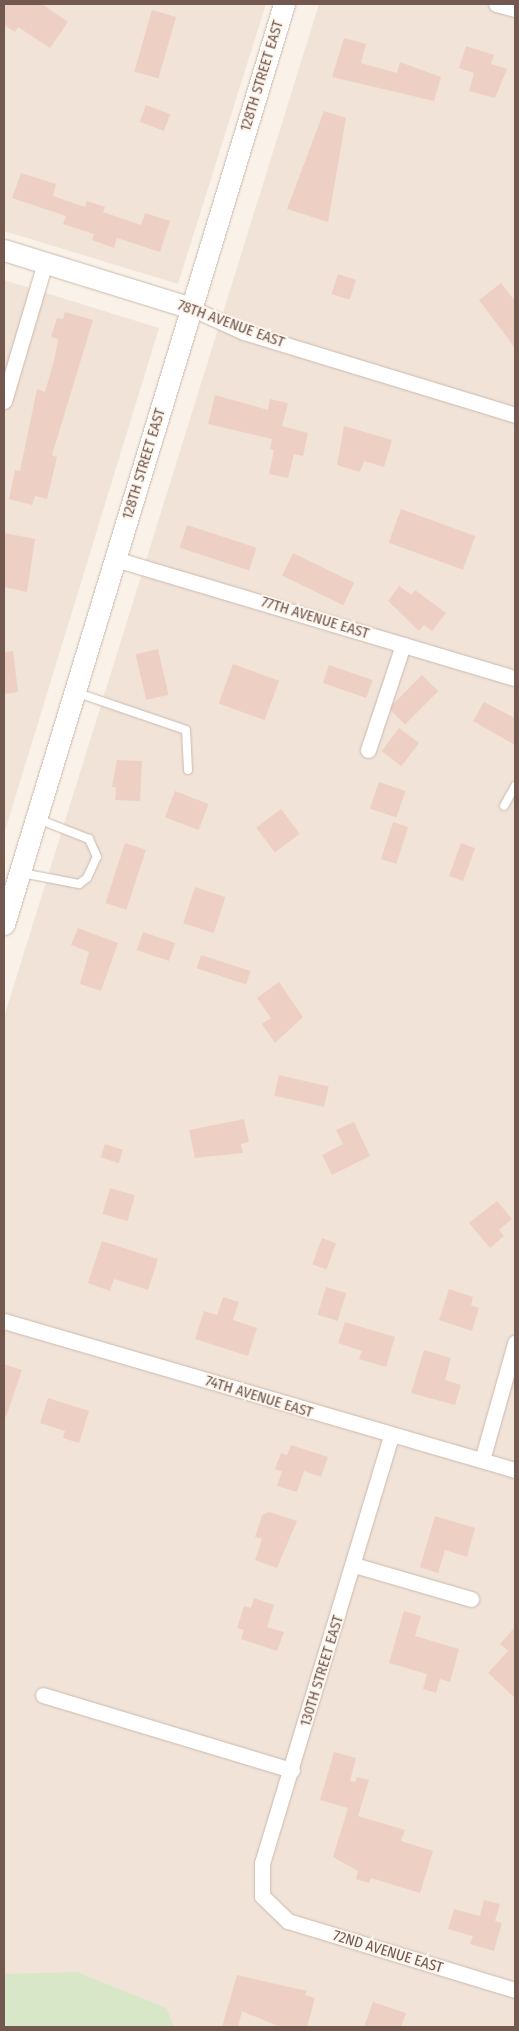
<!DOCTYPE html>
<html>
<head>
<meta charset="utf-8">
<style>
	body { margin:0 }
	#map { position:relative; width:519px; height:2031px; overflow:hidden; background:#faf2e8; font-family:"Fira Sans Condensed",sans-serif }
	div>[style] { position:absolute }
	.residential>* { inset:0; background:#f1e3d8 }
	.green>* { inset:0; background:#d7e7c8 }
	.building>* { inset:0; background:#edd0c3; transform-origin:0 0 }
	.roads { filter:drop-shadow(0 0 1px #cbb9af) drop-shadow(0 0 1px #cbb9af) }
	.lane>* { height:8px; margin:-4px; padding:0 4px; transform-origin:4px; border-radius:4px; background:#fff }
	.street>* { height:15px; margin:-7.5px; padding:0 7.5px; transform-origin:7.5px; border-radius:7.5px; background:#fff }
	.secondary>* { height:21px; margin:-10.5px; padding:0 10.5px; transform-origin:10.5px; border-radius:10.5px; background:#fff }
	span { translate:-50% -50%; white-space:nowrap; text-align:center; line-height:1.15; -webkit-text-stroke:4px #fdf6ee; paint-order:stroke }
	.street-label { font-size:15px; color:#72584f }
	.frame { position:absolute; inset:0; border:5px solid #72584f; pointer-events:none }
</style>
</head>
<body>
<div id="map">
	<div class="residential">
		<div style="clip-path:polygon(4px 4px,266px 4px,178px 284px,4px 231px)"></div>
		<div style="clip-path:polygon(319px 4px,515px 4px,515px 2027px,4px 2027px,4px 1017px)"></div>
		<div style="clip-path:polygon(4px 280px,159px 328px,4px 834px)"></div>
	</div>
	<div class="green">
		<div style="clip-path:polygon(77px 1972px,166px 2008px,174px 2027px,4px 2027px,4px 1974px)"></div>
	</div>
	<div class="building">
		<div style="clip-path:polygon(4px 4px,42px 4px,68px 22px,50px 48px,18px 27px,15px 32px,4px 25px)"></div>
		<div style="left:152px;top:10px;width:25px;height:64px;rotate:16deg"></div>
		<div style="clip-path:polygon(344px 38px,366px 44px,361px 63px,397px 73px,400px 62px,441px 77px,434px 101px,332px 77px)"></div>
		<div style="clip-path:polygon(466px 46px,494px 55px,491px 64px,507px 69px,495px 98px,469px 91px,474px 73px,459px 68px)"></div>
		<div style="left:146px;top:105px;width:26px;height:18px;rotate:21deg"></div>
		<div style="clip-path:polygon(324px 111px,346px 118px,328px 222px,287px 209px)"></div>
		<div style="clip-path:polygon(21px 173px,56px 184px,53px 196px,85px 207px,87px 201px,105px 207px,103px 212px,141px 225px,145px 213px,170px 221px,160px 252px,117px 238px,114px 248px,92px 240px,94px 234px,63px 224px,66px 216px,12px 198px)"></div>
		<div style="left:338px;top:274px;width:19px;height:21px;rotate:18deg"></div>
		<div style="clip-path:polygon(501px 283px,515px 301px,515px 348px,479px 300px)"></div>
		<div style="clip-path:polygon(65px 312px,93px 320px,52px 455px,57px 457px,47px 499px,35px 496px,32px 505px,9px 499px,15px 470px,20px 471px,37px 389px,45px 392px,54px 361px,58px 339px,51px 337px,57px 318px,63px 319px)"></div>
		<div style="clip-path:polygon(215px 395px,268px 410px,270px 399px,288px 403px,282px 426px,308px 433px,303px 456px,294px 454px,288px 478px,269px 474px,274px 450px,270px 449px,272px 439px,208px 424px)"></div>
		<div style="clip-path:polygon(344px 426px,392px 440px,384px 467px,364px 461px,360px 472px,337px 465px)"></div>
		<div style="left:401px;top:509px;width:79px;height:36px;rotate:20deg"></div>
		<div style="left:187px;top:525px;width:73px;height:24px;rotate:18deg"></div>
		<div style="clip-path:polygon(4px 533px,35px 539px,27px 592px,4px 587px)"></div>
		<div style="left:293px;top:553px;width:68px;height:25px;rotate:26deg"></div>
		<div style="clip-path:polygon(399px 586px,412px 595px,415px 590px,446px 613px,432px 631px,424px 625px,419px 631px,388px 601px)"></div>
		<div style="left:158px;top:649px;width:47px;height:23px;rotate:77deg"></div>
		<div style="clip-path:polygon(13px 651px,18px 692px,4px 694px,4px 652px)"></div>
		<div style="left:233px;top:664px;width:49px;height:42px;rotate:20deg"></div>
		<div style="left:329px;top:665px;width:46px;height:19px;rotate:19deg"></div>
		<div style="left:422px;top:675px;width:23px;height:47px;rotate:45deg"></div>
		<div style="clip-path:polygon(484px 702px,515px 718px,515px 745px,473px 721px)"></div>
		<div style="left:399px;top:728px;width:25px;height:29px;rotate:37deg"></div>
		<div style="clip-path:polygon(117px 760px,142px 761px,140px 801px,115px 800px,116px 787px,112px 787px)"></div>
		<div style="left:379px;top:782px;width:28px;height:28px;rotate:19deg"></div>
		<div style="left:175px;top:791px;width:36px;height:28px;rotate:21deg"></div>
		<div style="left:281px;top:809px;width:31px;height:31px;rotate:53deg"></div>
		<div style="left:393px;top:822px;width:16px;height:39px;rotate:18deg"></div>
		<div style="left:125px;top:843px;width:22px;height:63px;rotate:18deg"></div>
		<div style="left:461px;top:843px;width:15px;height:35px;rotate:20deg"></div>
		<div style="left:195px;top:887px;width:32px;height:38px;rotate:18deg"></div>
		<div style="clip-path:polygon(78px 928px,118px 943px,101px 991px,80px 984px,89px 952px,71px 945px)"></div>
		<div style="left:143px;top:932px;width:34px;height:19px;rotate:19deg"></div>
		<div style="left:201px;top:955px;width:52px;height:14px;rotate:18deg"></div>
		<div style="clip-path:polygon(279px 982px,303px 1017px,275px 1043px,262px 1024px,271px 1018px,257px 998px)"></div>
		<div style="left:279px;top:1075px;width:51px;height:21px;rotate:13deg"></div>
		<div style="clip-path:polygon(244px 1119px,249px 1142px,241px 1144px,243px 1153px,195px 1158px,189px 1130px)"></div>
		<div style="clip-path:polygon(354px 1122px,370px 1156px,332px 1175px,322px 1155px,343px 1144px,336px 1130px)"></div>
		<div style="left:105px;top:1144px;width:19px;height:14px;rotate:18deg"></div>
		<div style="left:110px;top:1188px;width:26px;height:27px;rotate:16deg"></div>
		<div style="clip-path:polygon(497px 1201px,512px 1219px,499px 1230px,504px 1236px,490px 1248px,469px 1223px)"></div>
		<div style="left:322px;top:1238px;width:15px;height:28px;rotate:20deg"></div>
		<div style="clip-path:polygon(102px 1241px,158px 1259px,148px 1290px,114px 1279px,110px 1291px,88px 1283px)"></div>
		<div style="left:326px;top:1287px;width:21px;height:29px;rotate:17deg"></div>
		<div style="clip-path:polygon(449px 1289px,473px 1297px,471px 1305px,479px 1308px,472px 1331px,439px 1320px)"></div>
		<div style="clip-path:polygon(223px 1297px,239px 1302px,233px 1320px,257px 1328px,248px 1356px,195px 1339px,204px 1311px,217px 1315px)"></div>
		<div style="clip-path:polygon(345px 1322px,395px 1337px,386px 1367px,359px 1359px,362px 1351px,338px 1343px)"></div>
		<div style="clip-path:polygon(424px 1350px,451px 1358px,445px 1380px,461px 1385px,455px 1405px,411px 1393px)"></div>
		<div style="clip-path:polygon(4px 1364px,22px 1370px,6px 1417px,4px 1417px)"></div>
		<div style="clip-path:polygon(48px 1398px,89px 1411px,79px 1443px,63px 1438px,65px 1431px,40px 1423px)"></div>
		<div style="clip-path:polygon(291px 1445px,328px 1457px,321px 1477px,304px 1471px,297px 1492px,277px 1486px,282px 1471px,275px 1469px,281px 1453px,287px 1455px)"></div>
		<div style="clip-path:polygon(269px 1512px,297px 1521px,277px 1568px,255px 1560px,262px 1539px,255px 1537px,262px 1515px)"></div>
		<div style="clip-path:polygon(435px 1516px,475px 1528px,467px 1557px,445px 1550px,438px 1573px,420px 1567px)"></div>
		<div style="clip-path:polygon(254px 1598px,274px 1605px,267px 1627px,284px 1632px,277px 1651px,241px 1639px,244px 1630px,237px 1628px,244px 1606px,251px 1608px)"></div>
		<div style="clip-path:polygon(404px 1611px,421px 1616px,415px 1636px,459px 1649px,450px 1682px,440px 1679px,436px 1693px,423px 1689px,427px 1674px,389px 1663px)"></div>
		<div style="clip-path:polygon(515px 1627px,515px 1698px,488px 1673px,508px 1651px,500px 1644px)"></div>
		<div style="clip-path:polygon(334px 1752px,356px 1758px,350px 1781px,355px 1782px,357px 1777px,369px 1780px,358px 1816px,405px 1830px,401px 1841px,433px 1851px,420px 1893px,371px 1878px,369px 1883px,356px 1879px,358px 1871px,333px 1857px,348px 1808px,320px 1800px)"></div>
		<div style="clip-path:polygon(484px 1900px,500px 1904px,495px 1921px,502px 1923px,494px 1951px,470px 1944px,473px 1936px,448px 1929px,454px 1909px,480px 1916px)"></div>
		<div style="clip-path:polygon(237px 1975px,307px 1991px,305px 1995px,315px 1998px,307px 2027px,280px 2027px,242px 2011px,238px 2027px,222px 2027px)"></div>
		<div style="clip-path:polygon(373px 2002px,406px 2013px,401px 2027px,364px 2027px)"></div>
	</div>
	<div class="roads">
		<div class="lane">
			<div style="left:75px;top:692px;width:117px;rotate:18.9deg"></div>
			<div style="left:186px;top:730px;width:40px;rotate:87.1deg"></div>
			<div style="left:504px;top:806px;width:23px;rotate:-61deg"></div>
			<div style="left:22px;top:873px;width:58px;rotate:10.9deg"></div>
			<div style="left:79px;top:884px;width:10px;rotate:-37deg"></div>
			<div style="left:87px;top:878px;width:23px;rotate:-65deg"></div>
			<div style="left:97px;top:857px;width:20px;rotate:-114deg"></div>
			<div style="left:89px;top:839px;width:55px;rotate:-158.6deg"></div>
		</div>
		<div class="street">
			<div style="left:496px;top:4px;width:20px;rotate:15deg"></div>
			<div style="left:191px;top:308px;width:58px;rotate:24.4deg"></div>
			<div style="left:244px;top:332px;width:283px;rotate:17deg"></div>
			<div style="left:4px;top:401px;width:144px;rotate:-73.5deg"></div>
			<div style="left:115px;top:559px;width:417px;rotate:16.6deg"></div>
			<div style="left:368px;top:750px;width:111px;rotate:-71.6deg"></div>
			<div style="left:4px;top:1321px;width:532px;rotate:16.26deg"></div>
			<div style="left:391px;top:1436px;width:446px;rotate:106.8deg"></div>
			<div style="left:262px;top:1863px;width:33px;rotate:90deg"></div>
			<div style="left:262px;top:1896px;width:36px;rotate:44deg"></div>
			<div style="left:288px;top:1921px;width:237px;rotate:16.9deg"></div>
			<div style="left:482px;top:1460px;width:122px;rotate:-74.2deg"></div>
			<div style="left:354px;top:1565px;width:122px;rotate:16.2deg"></div>
			<div style="left:43px;top:1695px;width:260px;rotate:16.8deg"></div>
		</div>
		<div class="secondary">
			<div style="left:4px;top:250px;width:196px;rotate:17.2deg"></div>
			<div style="left:4px;top:924px;width:962px;rotate:-73.07deg"></div>
		</div>
	</div>
	<div class="street-label">
		<span style="left:262px;top:76px;rotate:-73deg">128TH STREET EAST</span>
		<span style="left:231px;top:324px;rotate:20deg">78TH AVENUE EAST</span>
		<span style="left:144px;top:464px;rotate:-73deg">128TH STREET EAST</span>
		<span style="left:315px;top:618px;rotate:17deg">77TH AVENUE EAST</span>
		<span style="left:259px;top:1397px;rotate:17deg">74TH AVENUE EAST</span>
		<span style="left:322px;top:1671px;rotate:-73deg">130TH STREET EAST</span>
		<span style="left:388px;top:1952px;rotate:17deg">72ND AVENUE EAST</span>
	</div>
	<div class="frame"></div>
</div>
</body>
</html>
